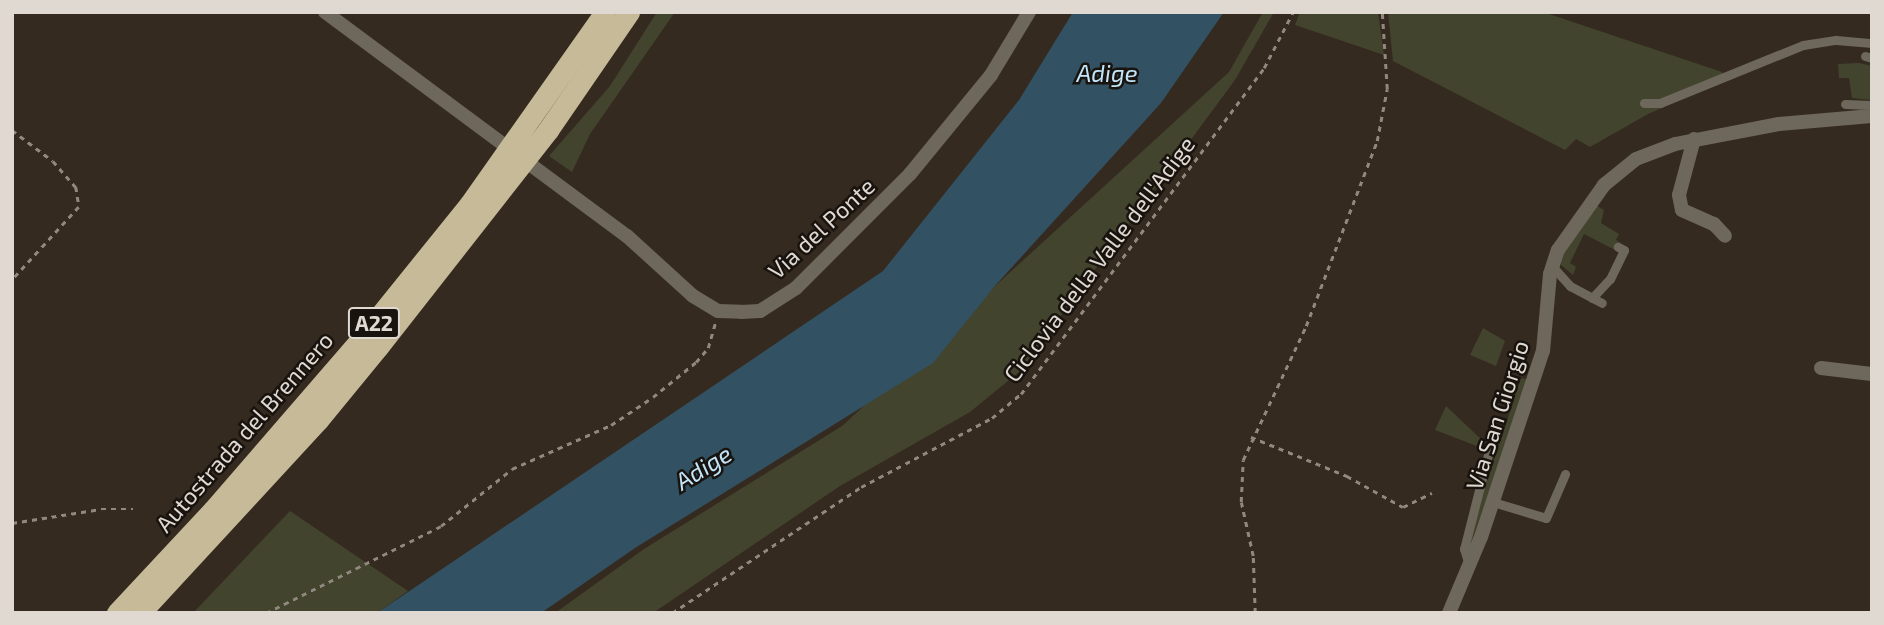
<!DOCTYPE html>
<html>
<head>
<meta charset="utf-8">
<style>
	body { margin:0 }
	#map { position:relative; width:1884px; height:625px; overflow:hidden; background:#352a1f; font-family:"Exo 2",sans-serif }
	div>[style] { position:absolute }
	.green>* { inset:0; background:#42442e }
	.water>* { inset:0; background:#325162 }
	.path>* { height:2.5px; margin-top:-1.25px; transform-origin:0; background:repeating-linear-gradient(90deg,#91887f 0 5px,transparent 0 10px) }
	.service>* { height:9px; margin:-4.5px; padding:0 4.5px; transform-origin:4.5px; border-radius:4.5px; background:#6d685b }
	.minor>* { height:14px; margin:-7px; padding:0 7px; transform-origin:7px; border-radius:7px; background:#6d685b }
	.motorway>* { height:21px; margin:-10.5px; padding:0 10.5px; transform-origin:10.5px; border-radius:10.5px; background:#c6ba99 }
	span { translate:-50% -50%; white-space:nowrap; text-align:center; line-height:1.15; -webkit-text-stroke:5px #18130e; paint-order:stroke }
	.shield-label span { padding:2px 5px; background:#18130e; border:2px solid; border-radius:5px; -webkit-text-stroke-width:0 }
	.shield-label { font-size:21px; color:#e0d9d2; font-weight:700 }
	.street-label { font-size:23px; color:#e0d9d2 }
	.water-label { font-size:24px; color:#c2e5f9; font-style:italic }
	.frame { position:absolute; inset:0; border:14px solid #e0d9d2; pointer-events:none }
</style>
</head>
<body>
<div id="map">
	<div class="green">
		<div style="clip-path:polygon(657px 12px,675px 12px,590px 134px,572px 172px,549px 156px,610px 86px)"></div>
		<div style="clip-path:polygon(1263px 12px,1274px 12px,1235px 80px,1019px 372px,970px 412px,840px 486px,653px 613px,555px 613px,644px 549px,842px 426px,1229px 72px)"></div>
		<div style="clip-path:polygon(1300px 12px,1378px 12px,1384px 55px,1295px 25px)"></div>
		<div style="clip-path:polygon(1388px 12px,1543px 12px,1722px 72px,1727px 80px,1648px 114px,1590px 147px,1576px 139px,1565px 150px,1393px 61px)"></div>
		<div style="clip-path:polygon(1859px 63px,1872px 66px,1872px 100px,1852px 98px,1849px 78px,1839px 78px,1838px 64px)"></div>
		<div style="clip-path:polygon(1594px 204px,1604px 210px,1601px 223px,1619px 234px,1616px 240px,1621px 243px,1617px 251px,1584px 234px,1570px 263px,1576px 267px,1573px 275px,1561px 265px,1560px 256px)"></div>
		<div style="clip-path:polygon(1483px 328px,1505px 341px,1496px 366px,1470px 355px)"></div>
		<div style="clip-path:polygon(1521px 378px,1529px 380px,1469px 549px,1475px 517px)"></div>
		<div style="clip-path:polygon(1446px 406px,1485px 443px,1482px 448px,1435px 430px)"></div>
		<div style="clip-path:polygon(290px 511px,408px 591px,377px 613px,193px 613px)"></div>
	</div>
	<div class="water">
		<div style="clip-path:polygon(1073px 12px,1224px 12px,1161px 103px,994px 287px,933px 363px,635px 548px,541px 613px,377px 613px,883px 271px,1019px 100px)"></div>
	</div>
	<div class="path">
		<div style="left:12px;top:130px;width:51px;rotate:37.1deg"></div>
		<div style="left:53px;top:161px;width:35px;rotate:49deg"></div>
		<div style="left:76px;top:187px;width:20px;rotate:81deg"></div>
		<div style="left:79px;top:207px;width:99px;rotate:132.5deg"></div>
		<div style="left:1251px;top:437px;width:104px;rotate:22.1deg"></div>
		<div style="left:1347px;top:476px;width:64px;rotate:29deg"></div>
		<div style="left:1403px;top:507px;width:32px;rotate:-26deg"></div>
		<div style="left:12px;top:523px;width:90px;rotate:-8.9deg"></div>
		<div style="left:101px;top:509px;width:32px"></div>
		<div style="left:266px;top:613px;width:195px;rotate:-26.4deg"></div>
		<div style="left:441px;top:526px;width:91px;rotate:-38.8deg"></div>
		<div style="left:512px;top:469px;width:108px;rotate:-24deg"></div>
		<div style="left:611px;top:425px;width:50px;rotate:-33.7deg"></div>
		<div style="left:653px;top:397px;width:55px;rotate:-39.1deg"></div>
		<div style="left:696px;top:362px;width:18px;rotate:-49deg"></div>
		<div style="left:708px;top:348px;width:26px;rotate:-74deg"></div>
		<div style="left:672px;top:613px;width:227px;rotate:-33.7deg"></div>
		<div style="left:861px;top:487px;width:148px;rotate:-27.8deg"></div>
		<div style="left:992px;top:418px;width:38px;rotate:-40deg"></div>
		<div style="left:1021px;top:394px;width:407px;rotate:-53.3deg"></div>
		<div style="left:1264px;top:68px;width:63px;rotate:-62.6deg"></div>
		<div style="left:1255px;top:613px;width:57px;rotate:-92deg"></div>
		<div style="left:1253px;top:556px;width:55px;rotate:-102.5deg"></div>
		<div style="left:1241px;top:502px;width:42px;rotate:-87.3deg"></div>
		<div style="left:1243px;top:460px;width:148px;rotate:-64.8deg"></div>
		<div style="left:1306px;top:326px;width:198px;rotate:-69deg"></div>
		<div style="left:1377px;top:141px;width:53px;rotate:-79.1deg"></div>
		<div style="left:1387px;top:89px;width:77px;rotate:-93.7deg"></div>
	</div>
	<div class="service">
		<div style="left:1865px;top:56px;width:7px;rotate:16deg"></div>
		<div style="left:1644px;top:103px;width:16px"></div>
		<div style="left:1660px;top:103px;width:154px;rotate:-22.1deg"></div>
		<div style="left:1803px;top:45px;width:33px;rotate:-9deg"></div>
		<div style="left:1836px;top:40px;width:36px;rotate:5deg"></div>
		<div style="left:1845px;top:104px;width:27px;rotate:2deg"></div>
		<div style="left:1552px;top:266px;width:27px;rotate:48deg"></div>
		<div style="left:1570px;top:286px;width:36px;rotate:28deg"></div>
		<div style="left:1592px;top:298px;width:26px;rotate:-47deg"></div>
		<div style="left:1610px;top:279px;width:32px;rotate:-64deg"></div>
		<div style="left:1624px;top:250px;width:7px;rotate:-153deg"></div>
		<div style="left:1493px;top:502px;width:55px;rotate:16.8deg"></div>
		<div style="left:1546px;top:518px;width:48px;rotate:-66.6deg"></div>
		<div style="left:1469px;top:565px;width:17px;rotate:-107deg"></div>
		<div style="left:1464px;top:549px;width:101px;rotate:-75.7deg"></div>
	</div>
	<div class="minor">
		<div style="left:325px;top:12px;width:376px;rotate:36.6deg"></div>
		<div style="left:627px;top:236px;width:89px;rotate:42.3deg"></div>
		<div style="left:693px;top:296px;width:29px;rotate:31deg"></div>
		<div style="left:718px;top:311px;width:23px;rotate:2deg"></div>
		<div style="left:741px;top:312px;width:19px;rotate:-3deg"></div>
		<div style="left:760px;top:311px;width:43px;rotate:-32.6deg"></div>
		<div style="left:796px;top:288px;width:161px;rotate:-45deg"></div>
		<div style="left:910px;top:174px;width:128px;rotate:-50.7deg"></div>
		<div style="left:991px;top:75px;width:74px;rotate:-58.9deg"></div>
		<div style="left:1694px;top:139px;width:58px;rotate:105deg"></div>
		<div style="left:1679px;top:195px;width:15px;rotate:79deg"></div>
		<div style="left:1682px;top:210px;width:35px;rotate:24deg"></div>
		<div style="left:1714px;top:224px;width:16px;rotate:47deg"></div>
		<div style="left:1821px;top:368px;width:51px;rotate:6.7deg"></div>
		<div style="left:1449px;top:613px;width:82px;rotate:-67.2deg"></div>
		<div style="left:1481px;top:537px;width:196px;rotate:-71.6deg"></div>
		<div style="left:1543px;top:351px;width:77px;rotate:-84.8deg"></div>
		<div style="left:1550px;top:274px;width:25px;rotate:-72deg"></div>
		<div style="left:1558px;top:250px;width:80px;rotate:-54.7deg"></div>
		<div style="left:1604px;top:185px;width:41px;rotate:-39.1deg"></div>
		<div style="left:1636px;top:159px;width:42px;rotate:-21deg"></div>
		<div style="left:1675px;top:144px;width:106px;rotate:-10.9deg"></div>
		<div style="left:1779px;top:124px;width:93px;rotate:-4.9deg"></div>
	</div>
	<div class="motorway">
		<div style="left:117px;top:613px;width:141px;rotate:-47deg"></div>
		<div style="left:213px;top:510px;width:225px;rotate:-49.1deg"></div>
		<div style="left:360px;top:340px;width:174px;rotate:-51.1deg"></div>
		<div style="left:469px;top:205px;width:236px;rotate:-54.8deg"></div>
		<div style="left:140px;top:613px;width:263px;rotate:-47.3deg"></div>
		<div style="left:318px;top:420px;width:94px;rotate:-50.6deg"></div>
		<div style="left:378px;top:347px;width:276px;rotate:-51.9deg"></div>
		<div style="left:548px;top:130px;width:143px;rotate:-55.5deg"></div>
	</div>
	<div class="shield-label">
		<span style="left:374px;top:323px">A22</span>
	</div>
	<div class="street-label">
		<span style="left:821px;top:228px;rotate:-43deg">Via del Ponte</span>
		<span style="left:1099px;top:259px;rotate:-53deg">Ciclovia della Valle dell'Adige</span>
		<span style="left:1497px;top:415px;rotate:-72deg">Via San Giorgio</span>
		<span style="left:244px;top:432px;rotate:-49deg">Autostrada del Brennero</span>
	</div>
	<div class="water-label">
		<span style="left:1107px;top:73px">Adige</span>
		<span style="left:703px;top:467px;rotate:-32deg">Adige</span>
	</div>
	<div class="frame"></div>
</div>
</body>
</html>
